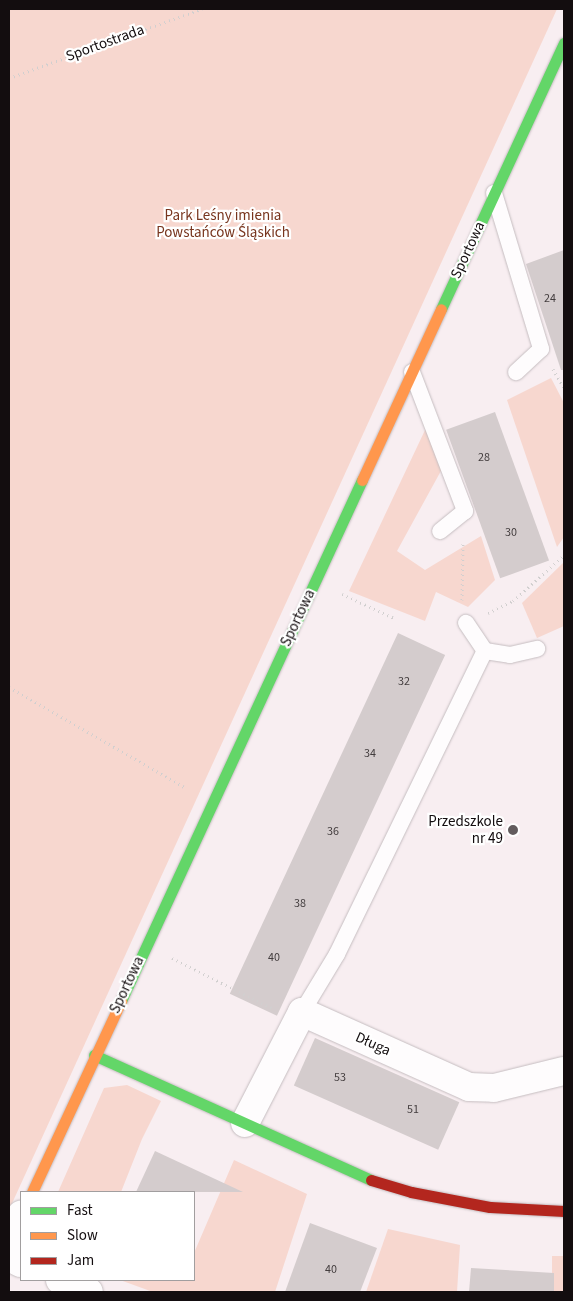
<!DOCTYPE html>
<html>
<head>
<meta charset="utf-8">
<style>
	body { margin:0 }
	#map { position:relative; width:573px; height:1301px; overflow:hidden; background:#f8eef1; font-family:"Source Sans 3",sans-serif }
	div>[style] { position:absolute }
	.green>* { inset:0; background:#f7d7cf; transform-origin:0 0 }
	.building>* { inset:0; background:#d4cccd; transform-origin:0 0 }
	.path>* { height:3px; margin-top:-1.5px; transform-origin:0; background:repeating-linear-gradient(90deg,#d1cfcf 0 1px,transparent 0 5px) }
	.roads { filter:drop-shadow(0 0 1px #c5bdc0) drop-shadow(0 0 1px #c5bdc0) }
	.lane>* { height:16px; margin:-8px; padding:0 8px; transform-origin:8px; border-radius:8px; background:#fefcfd }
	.street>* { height:28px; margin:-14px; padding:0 14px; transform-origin:14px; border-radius:14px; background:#fefcfd }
	.fast>* { height:11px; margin:-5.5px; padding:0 5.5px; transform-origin:5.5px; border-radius:5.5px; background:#63d668 }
	.slow>* { height:11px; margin:-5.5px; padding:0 5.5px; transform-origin:5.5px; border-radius:5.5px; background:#ff974d }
	.jam>* { height:11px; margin:-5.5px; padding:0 5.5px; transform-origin:5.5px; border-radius:5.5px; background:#b3261e }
	.dots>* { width:14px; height:14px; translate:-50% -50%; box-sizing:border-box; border:2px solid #fff; border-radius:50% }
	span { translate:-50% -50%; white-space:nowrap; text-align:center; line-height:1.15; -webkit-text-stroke:4.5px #fff; paint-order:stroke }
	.number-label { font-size:12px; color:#433d3e }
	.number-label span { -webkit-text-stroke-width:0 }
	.street-label { font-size:15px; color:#130d0f }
	.park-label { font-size:15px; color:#78351e }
	.poi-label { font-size:15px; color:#130d0f }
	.right { translate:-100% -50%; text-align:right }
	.frame { position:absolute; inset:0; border:10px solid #130d0f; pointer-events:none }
	.legend { position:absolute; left:20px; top:1191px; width:175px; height:90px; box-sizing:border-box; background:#fff; border:1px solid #a19e9f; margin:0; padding:6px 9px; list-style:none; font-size:15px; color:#130d0f }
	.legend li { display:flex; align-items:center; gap:10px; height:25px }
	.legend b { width:25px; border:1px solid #a19e9f }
</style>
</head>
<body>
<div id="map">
	<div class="green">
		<div style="clip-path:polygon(9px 9px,557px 9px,9px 1210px)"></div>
		<div style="clip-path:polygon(551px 378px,564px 403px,564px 537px,557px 547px,507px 400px)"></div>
		<div style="clip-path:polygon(426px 428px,442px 469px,397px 551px,425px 570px,481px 536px,495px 580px,468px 607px,436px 592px,425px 621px,349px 591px)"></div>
		<div style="clip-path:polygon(564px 562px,564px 626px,537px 638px,522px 603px)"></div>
		<div style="clip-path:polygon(127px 1085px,161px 1101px,142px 1139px,121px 1192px,58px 1192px,104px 1088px)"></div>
		<div style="clip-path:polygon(234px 1160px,307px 1194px,275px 1292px,153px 1292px,120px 1280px,194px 1280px,194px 1253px)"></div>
		<div style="clip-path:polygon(388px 1229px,460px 1245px,457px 1292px,366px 1292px)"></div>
		<div style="left:564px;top:1256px;width:36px;height:12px;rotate:90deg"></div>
	</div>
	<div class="building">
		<div style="clip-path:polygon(564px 250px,564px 370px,561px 370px,526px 264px)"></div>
		<div style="left:495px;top:412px;width:158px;height:52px;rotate:70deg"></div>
		<div style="left:398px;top:633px;width:52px;height:398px;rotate:25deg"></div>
		<div style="left:315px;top:1038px;width:158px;height:52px;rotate:24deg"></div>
		<div style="clip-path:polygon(155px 1151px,243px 1192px,136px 1192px)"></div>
		<div style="clip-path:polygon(310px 1223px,377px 1248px,360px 1292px,285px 1292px)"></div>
		<div style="clip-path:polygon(471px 1268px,554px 1273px,554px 1292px,469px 1292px)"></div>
	</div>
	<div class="path">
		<div style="left:9px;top:78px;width:205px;rotate:-19.7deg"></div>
		<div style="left:553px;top:369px;width:22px;rotate:60deg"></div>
		<div style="left:342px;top:594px;width:57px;rotate:24.8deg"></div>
		<div style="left:462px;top:600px;width:57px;rotate:-89deg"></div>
		<div style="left:488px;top:613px;width:28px;rotate:-26deg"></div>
		<div style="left:513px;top:601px;width:69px;rotate:-42deg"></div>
		<div style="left:9px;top:687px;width:204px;rotate:29.7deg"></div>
		<div style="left:172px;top:958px;width:112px;rotate:26.6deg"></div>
	</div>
	<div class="roads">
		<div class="lane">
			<div style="left:494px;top:193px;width:163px;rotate:73.2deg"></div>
			<div style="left:541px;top:349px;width:34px;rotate:137deg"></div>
			<div style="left:412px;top:372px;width:149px;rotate:69.1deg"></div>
			<div style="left:465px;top:511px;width:32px;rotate:141deg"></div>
			<div style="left:485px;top:651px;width:25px;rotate:9deg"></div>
			<div style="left:510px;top:655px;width:28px;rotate:-13deg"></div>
			<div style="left:302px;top:1012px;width:68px;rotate:-58.9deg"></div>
			<div style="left:337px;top:954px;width:337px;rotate:-64deg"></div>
			<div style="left:485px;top:651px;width:34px;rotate:-124deg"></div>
		</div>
		<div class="street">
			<div style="left:245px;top:1123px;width:125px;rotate:-62.8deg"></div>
			<div style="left:302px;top:1012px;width:183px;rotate:24.2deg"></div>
			<div style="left:469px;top:1087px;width:25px;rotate:2deg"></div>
			<div style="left:494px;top:1088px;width:72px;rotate:-13.7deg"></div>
			<div style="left:9px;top:1242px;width:30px;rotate:-66deg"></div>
			<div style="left:9px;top:1257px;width:13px;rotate:27deg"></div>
			<div style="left:60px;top:1280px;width:31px;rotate:22deg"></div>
		</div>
		<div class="fast">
			<div style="left:441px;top:309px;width:293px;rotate:-65.2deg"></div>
			<div style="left:121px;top:1001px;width:574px;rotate:-65.18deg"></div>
			<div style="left:94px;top:1055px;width:304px;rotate:24.3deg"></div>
		</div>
		<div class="slow">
			<div style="left:362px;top:480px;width:188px;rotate:-65.2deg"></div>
			<div style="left:32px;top:1192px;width:211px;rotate:-65deg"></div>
		</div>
		<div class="jam">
			<div style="left:371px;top:1180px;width:42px;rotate:16.7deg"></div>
			<div style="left:411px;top:1192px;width:80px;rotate:10.8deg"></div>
			<div style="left:490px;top:1207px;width:74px;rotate:3.1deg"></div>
		</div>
	</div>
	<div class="dots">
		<div style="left:513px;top:830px;background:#635c5e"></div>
	</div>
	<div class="number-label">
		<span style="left:550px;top:299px">24</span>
		<span style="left:484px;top:458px">28</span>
		<span style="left:511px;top:533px">30</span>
		<span style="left:404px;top:682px">32</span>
		<span style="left:370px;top:754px">34</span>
		<span style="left:333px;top:832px">36</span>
		<span style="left:300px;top:904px">38</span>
		<span style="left:274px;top:958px">40</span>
		<span style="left:340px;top:1078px">53</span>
		<span style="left:413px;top:1110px">51</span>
		<span style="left:331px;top:1270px">40</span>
	</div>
	<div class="street-label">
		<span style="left:105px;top:43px;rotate:-20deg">Sportostrada</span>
		<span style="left:468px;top:250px;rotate:-65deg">Sportowa</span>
		<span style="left:298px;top:618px;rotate:-65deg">Sportowa</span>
		<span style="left:127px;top:985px;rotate:-65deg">Sportowa</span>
		<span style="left:373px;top:1044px;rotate:24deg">Długa</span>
	</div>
	<div class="park-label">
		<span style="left:223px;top:224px">Park Leśny imienia<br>Powstańców Śląskich</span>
	</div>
	<div class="poi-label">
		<span class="right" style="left:503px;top:830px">Przedszkole<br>nr 49</span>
	</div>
	<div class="frame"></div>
	<ul class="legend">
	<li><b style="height:6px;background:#63d668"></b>Fast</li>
	<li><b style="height:6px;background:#ff974d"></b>Slow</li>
	<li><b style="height:6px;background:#b3261e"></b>Jam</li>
	</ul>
</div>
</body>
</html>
